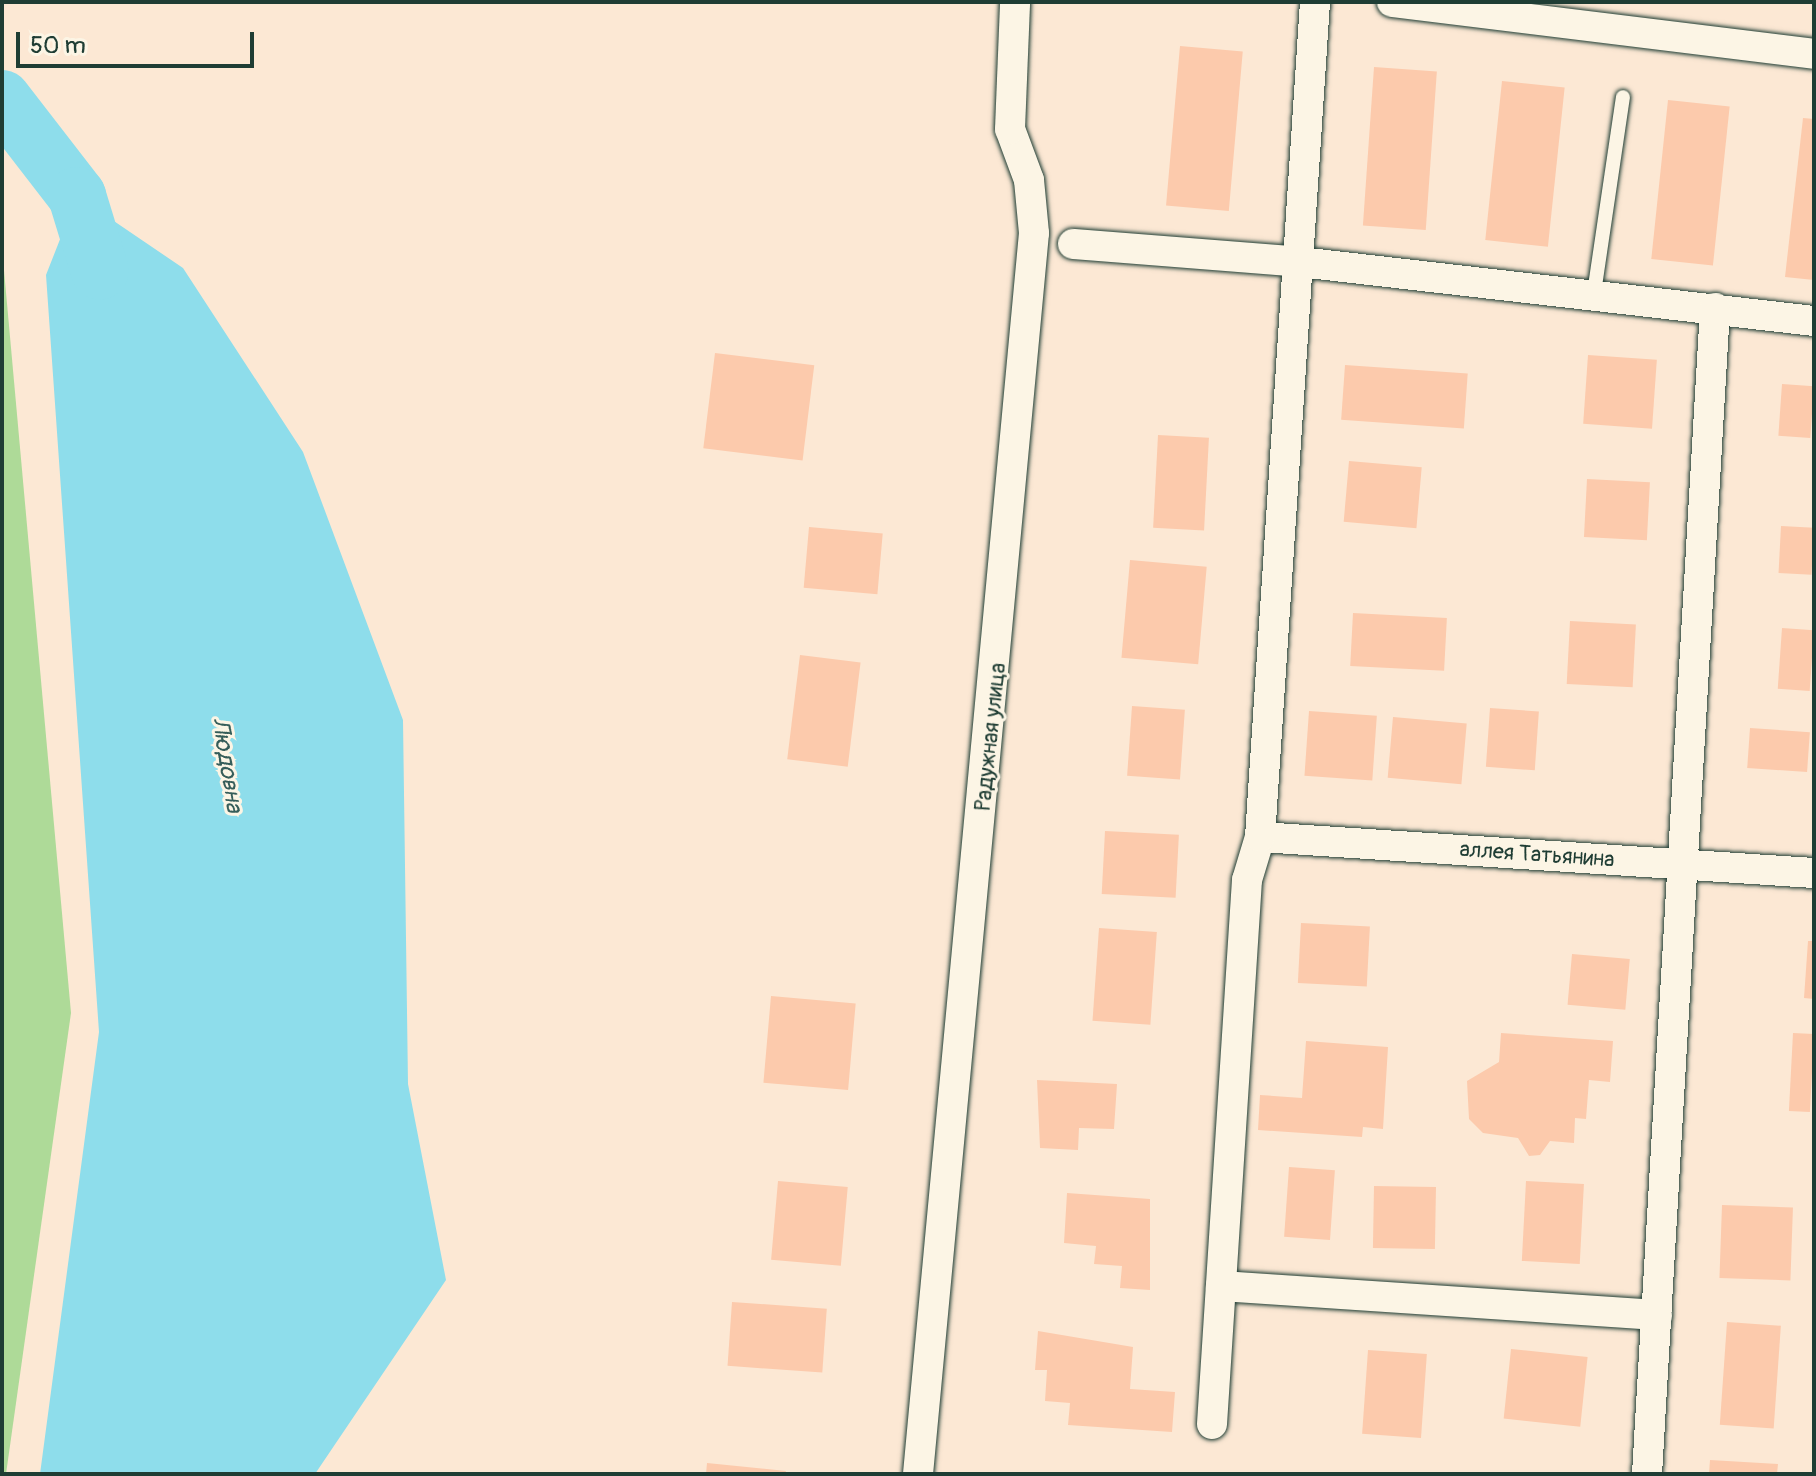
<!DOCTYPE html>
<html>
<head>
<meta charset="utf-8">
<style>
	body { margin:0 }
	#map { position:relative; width:1816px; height:1476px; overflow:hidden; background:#fce8d4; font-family:Pangolin,sans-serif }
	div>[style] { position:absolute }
	.green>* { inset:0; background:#aeda98 }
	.water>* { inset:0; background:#8eddeb }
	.river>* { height:58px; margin:-29px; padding:0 29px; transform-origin:29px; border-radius:29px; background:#8eddeb }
	.building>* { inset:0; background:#fccaac; transform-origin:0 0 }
	.roads { filter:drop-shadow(0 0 2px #1f3d34) drop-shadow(0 0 2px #1f3d34) }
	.lane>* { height:14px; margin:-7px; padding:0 7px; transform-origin:7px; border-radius:7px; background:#fcf5e5 }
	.street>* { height:30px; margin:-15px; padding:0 15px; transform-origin:15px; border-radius:15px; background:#fcf5e5 }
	span { translate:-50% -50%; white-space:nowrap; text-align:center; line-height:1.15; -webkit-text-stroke:6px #fcf5e5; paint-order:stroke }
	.street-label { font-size:22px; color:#1f3d34 }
	.water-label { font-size:24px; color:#355d59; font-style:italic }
	.frame { position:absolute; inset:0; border:4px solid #1f3d34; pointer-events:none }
	.scale { position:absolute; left:16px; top:32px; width:238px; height:36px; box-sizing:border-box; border:4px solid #1f3d34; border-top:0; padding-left:10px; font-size:24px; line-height:28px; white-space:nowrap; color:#1f3d34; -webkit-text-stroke:6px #fcf5e5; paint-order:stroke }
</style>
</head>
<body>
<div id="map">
	<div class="green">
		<div style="clip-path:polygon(2px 248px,71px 1013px,6px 1474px,2px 1474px)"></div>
	</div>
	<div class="water">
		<div style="clip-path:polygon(77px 196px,183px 268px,303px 452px,403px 720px,408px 1084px,446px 1280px,315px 1474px,40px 1474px,99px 1032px,46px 275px)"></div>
	</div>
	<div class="river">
		<div style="left:2px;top:99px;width:123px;rotate:52.3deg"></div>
		<div style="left:77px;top:196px;width:78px;rotate:73deg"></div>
	</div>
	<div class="building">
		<div style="left:1180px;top:46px;width:63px;height:160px;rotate:5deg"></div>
		<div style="left:1374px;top:67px;width:63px;height:159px;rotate:4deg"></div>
		<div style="left:1502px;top:81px;width:63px;height:160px;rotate:6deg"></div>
		<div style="left:1668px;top:100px;width:62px;height:160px;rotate:6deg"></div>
		<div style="clip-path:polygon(1803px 118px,1814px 119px,1814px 280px,1785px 277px)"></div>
		<div style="left:715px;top:353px;width:100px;height:96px;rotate:7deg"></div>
		<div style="left:1588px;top:355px;width:69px;height:69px;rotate:4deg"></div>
		<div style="left:1345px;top:365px;width:123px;height:55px;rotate:4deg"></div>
		<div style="left:1782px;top:384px;width:32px;height:52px;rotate:4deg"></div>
		<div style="left:1158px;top:435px;width:51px;height:93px;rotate:3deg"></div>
		<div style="left:1349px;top:461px;width:73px;height:61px;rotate:5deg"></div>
		<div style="left:1587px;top:479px;width:63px;height:58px;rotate:3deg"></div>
		<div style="left:1781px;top:526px;width:33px;height:47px;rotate:3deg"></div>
		<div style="left:809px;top:527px;width:74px;height:61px;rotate:5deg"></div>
		<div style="left:1130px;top:560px;width:77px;height:98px;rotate:5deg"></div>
		<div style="left:1353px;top:613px;width:94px;height:53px;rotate:3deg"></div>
		<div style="left:1570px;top:621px;width:66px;height:63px;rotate:3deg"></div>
		<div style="left:1782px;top:628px;width:32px;height:61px;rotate:4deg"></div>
		<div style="left:800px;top:655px;width:61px;height:105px;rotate:7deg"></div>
		<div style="left:1132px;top:706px;width:53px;height:70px;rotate:4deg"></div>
		<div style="left:1490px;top:708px;width:49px;height:59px;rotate:4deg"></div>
		<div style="left:1309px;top:711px;width:68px;height:65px;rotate:4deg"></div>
		<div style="left:1393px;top:717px;width:74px;height:61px;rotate:5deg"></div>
		<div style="left:1750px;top:728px;width:60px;height:40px;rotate:4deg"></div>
		<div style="left:1105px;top:831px;width:74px;height:63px;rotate:3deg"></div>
		<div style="left:1301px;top:923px;width:69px;height:60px;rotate:3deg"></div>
		<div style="left:1099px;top:928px;width:58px;height:93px;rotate:4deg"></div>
		<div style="clip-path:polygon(1808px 941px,1814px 941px,1814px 999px,1804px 998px)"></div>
		<div style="left:1572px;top:954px;width:58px;height:51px;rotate:5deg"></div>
		<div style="left:771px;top:996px;width:85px;height:87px;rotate:5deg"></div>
		<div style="clip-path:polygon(1501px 1033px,1613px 1041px,1610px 1082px,1589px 1080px,1586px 1119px,1575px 1118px,1574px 1143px,1550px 1141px,1540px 1155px,1529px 1156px,1518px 1138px,1483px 1133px,1469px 1119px,1467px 1081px,1499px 1062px)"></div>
		<div style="left:1793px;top:1033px;width:21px;height:78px;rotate:3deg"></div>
		<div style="clip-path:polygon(1306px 1041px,1388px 1047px,1383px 1129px,1363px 1127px,1362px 1137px,1258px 1130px,1260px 1095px,1302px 1098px)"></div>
		<div style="clip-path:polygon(1037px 1080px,1117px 1084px,1114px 1129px,1079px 1128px,1078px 1150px,1040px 1148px)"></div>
		<div style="left:1289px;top:1167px;width:46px;height:70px;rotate:4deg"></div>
		<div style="left:778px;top:1181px;width:70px;height:79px;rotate:5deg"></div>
		<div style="left:1526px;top:1181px;width:58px;height:80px;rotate:3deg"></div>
		<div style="left:1374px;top:1186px;width:62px;height:62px;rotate:1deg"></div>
		<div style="clip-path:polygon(1067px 1193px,1150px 1199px,1150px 1290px,1120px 1288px,1122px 1266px,1094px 1264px,1096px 1246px,1064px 1243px)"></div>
		<div style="left:1722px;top:1205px;width:71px;height:73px;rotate:2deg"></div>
		<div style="left:732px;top:1302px;width:95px;height:64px;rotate:4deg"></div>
		<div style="left:1727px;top:1322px;width:54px;height:103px;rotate:4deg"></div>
		<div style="clip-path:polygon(1038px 1331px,1133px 1347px,1130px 1389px,1175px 1392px,1172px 1432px,1068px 1425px,1070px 1403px,1045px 1401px,1047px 1370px,1035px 1370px)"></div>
		<div style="left:1511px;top:1349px;width:77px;height:70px;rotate:6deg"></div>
		<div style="left:1368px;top:1350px;width:59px;height:84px;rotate:4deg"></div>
		<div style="clip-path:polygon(1710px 1460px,1778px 1464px,1777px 1474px,1709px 1474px)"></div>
		<div style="clip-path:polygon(707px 1463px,786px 1471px,785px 1474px,706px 1474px)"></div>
	</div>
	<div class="roads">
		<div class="lane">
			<div style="left:1594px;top:293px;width:198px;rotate:-81.6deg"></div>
		</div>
		<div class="street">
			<div style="left:1392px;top:2px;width:425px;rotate:7deg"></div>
			<div style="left:1073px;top:244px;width:228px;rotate:4.5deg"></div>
			<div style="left:1300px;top:262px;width:517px;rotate:6.55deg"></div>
			<div style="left:1260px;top:837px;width:555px;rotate:3.72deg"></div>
			<div style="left:1221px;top:1286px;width:437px;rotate:3.8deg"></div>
			<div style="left:1212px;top:1424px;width:545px;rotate:-86.32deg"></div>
			<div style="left:1247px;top:880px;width:45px;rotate:-73.2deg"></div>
			<div style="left:1260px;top:837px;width:837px;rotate:-86.23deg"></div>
			<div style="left:918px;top:1474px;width:1246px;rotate:-84.66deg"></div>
			<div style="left:1034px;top:233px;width:53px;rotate:-95.4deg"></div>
			<div style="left:1029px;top:180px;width:54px;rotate:-110.4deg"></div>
			<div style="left:1010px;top:129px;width:127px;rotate:-87.7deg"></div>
			<div style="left:1647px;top:1474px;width:1168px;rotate:-86.66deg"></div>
		</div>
	</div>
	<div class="street-label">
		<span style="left:991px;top:737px;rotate:-84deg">Радужная улица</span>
		<span style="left:1537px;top:855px;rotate:4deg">аллея Татьянина</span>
	</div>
	<div class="water-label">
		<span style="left:227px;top:765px;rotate:81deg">Людовна</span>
	</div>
	<div class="frame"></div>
	<div class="scale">50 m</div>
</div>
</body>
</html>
